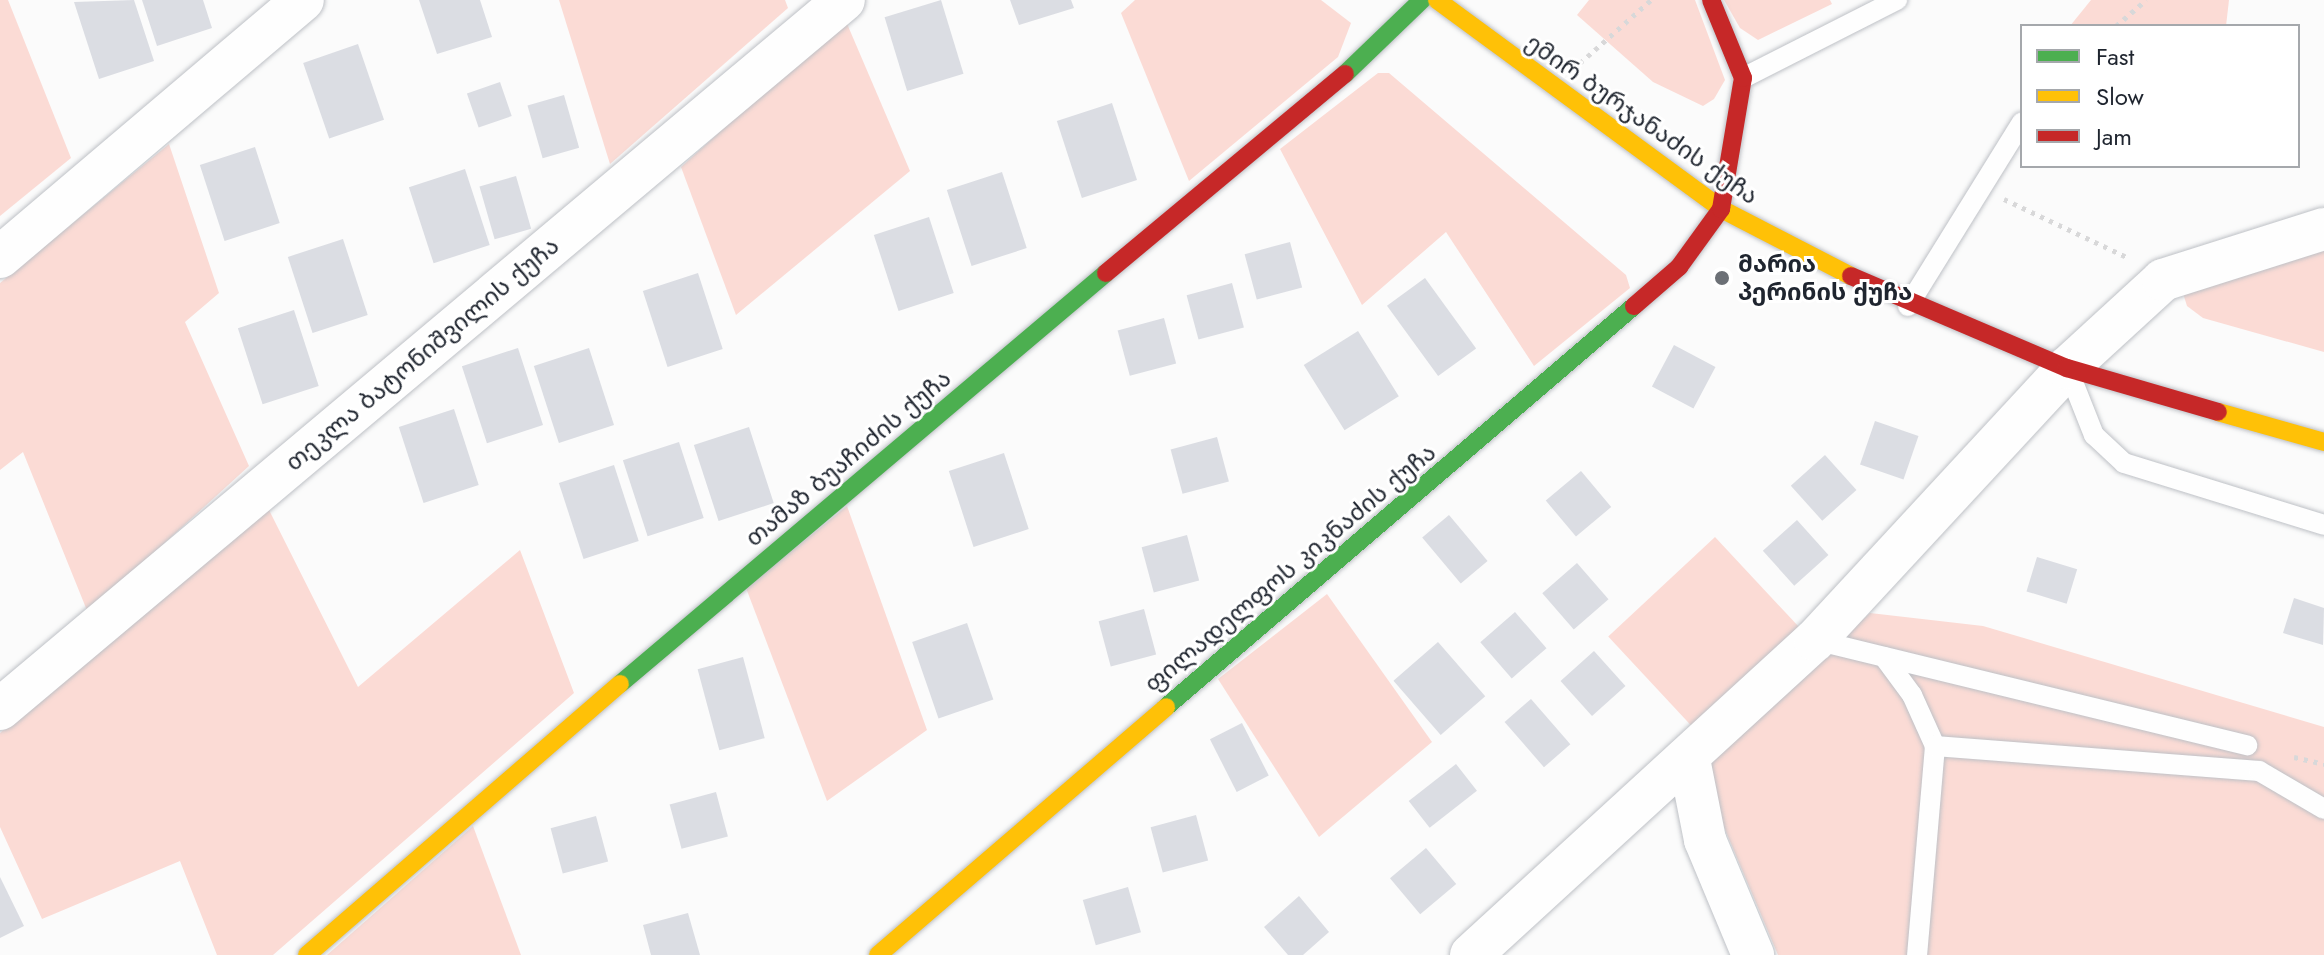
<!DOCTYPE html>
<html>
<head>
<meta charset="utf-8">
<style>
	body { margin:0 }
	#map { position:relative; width:2324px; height:955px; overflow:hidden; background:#fbfbfb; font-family:Jost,"Noto Sans Georgian",sans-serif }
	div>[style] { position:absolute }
	.green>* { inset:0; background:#fbdbd5; transform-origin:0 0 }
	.building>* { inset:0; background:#dbdde3; transform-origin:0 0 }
	.path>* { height:5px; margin-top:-2.5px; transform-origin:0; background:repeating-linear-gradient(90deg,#d8d8d9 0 4px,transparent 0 10px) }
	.roads { filter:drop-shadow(0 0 2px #bec1c6) drop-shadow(0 0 2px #bec1c6) }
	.lane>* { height:20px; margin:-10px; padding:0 10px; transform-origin:10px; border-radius:10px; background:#fefefe }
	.street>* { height:42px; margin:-21px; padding:0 21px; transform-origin:21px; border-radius:21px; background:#fefefe }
	.fast>* { height:18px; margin:-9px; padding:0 9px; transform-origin:9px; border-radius:9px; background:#4caf50 }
	.slow>* { height:18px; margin:-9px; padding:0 9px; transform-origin:9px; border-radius:9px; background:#ffc107 }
	.jam>* { height:18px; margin:-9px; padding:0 9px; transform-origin:9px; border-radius:9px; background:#c62828 }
	.dots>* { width:22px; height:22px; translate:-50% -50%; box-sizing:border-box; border:4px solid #fff; border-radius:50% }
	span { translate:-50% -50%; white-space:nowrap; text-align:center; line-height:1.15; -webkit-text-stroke:6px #fff; paint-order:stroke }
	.street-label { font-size:24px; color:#1f252f }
	.poi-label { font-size:24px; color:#1f252f; font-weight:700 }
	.left { translate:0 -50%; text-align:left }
	.legend { position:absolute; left:2020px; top:24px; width:280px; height:144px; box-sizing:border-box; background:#fff; border:2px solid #a5a8ac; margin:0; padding:10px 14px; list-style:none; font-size:24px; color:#1f252f }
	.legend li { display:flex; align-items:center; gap:16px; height:40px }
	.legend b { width:40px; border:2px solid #a5a8ac }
</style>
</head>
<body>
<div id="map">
	<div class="green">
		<div style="clip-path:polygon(0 0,8px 0,71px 158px,0 216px)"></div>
		<div style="clip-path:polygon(559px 0,785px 0,788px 8px,610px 164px)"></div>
		<div style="clip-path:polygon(1135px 0,1321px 0,1351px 23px,1338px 57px,1189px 181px,1121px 13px)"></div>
		<div style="clip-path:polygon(1589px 0,1695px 0,1725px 80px,1714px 99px,1703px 106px,1653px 82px,1577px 15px)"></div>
		<div style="clip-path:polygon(1724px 0,1830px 0,1832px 4px,1758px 40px,1740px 28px)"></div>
		<div style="clip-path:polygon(2091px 0,2229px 0,2226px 26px,2070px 26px)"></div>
		<div style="clip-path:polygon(845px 19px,910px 171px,736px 315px,681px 167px)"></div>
		<div style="clip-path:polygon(1378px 73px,1389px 73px,1626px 275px,1630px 288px,1534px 366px,1446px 232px,1362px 305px,1280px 149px)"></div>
		<div style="clip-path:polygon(169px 144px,219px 293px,185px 322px,249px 466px,88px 613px,23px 452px,0 470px,0 283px)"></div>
		<div style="clip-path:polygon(2324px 243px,2324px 352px,2203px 318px,2187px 306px,2182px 290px)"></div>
		<div style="clip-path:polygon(847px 506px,927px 730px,827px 801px,746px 588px)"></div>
		<div style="clip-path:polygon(268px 508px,358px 687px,520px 550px,574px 693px,273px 955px,217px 955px,180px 861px,42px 919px,0 827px,0 733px)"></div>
		<div style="left:1715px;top:537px;width:128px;height:146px;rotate:47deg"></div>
		<div style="clip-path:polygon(1327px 594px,1432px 742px,1319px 837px,1218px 679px)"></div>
		<div style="clip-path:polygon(1870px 613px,1983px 626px,2324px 727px,2324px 955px,1778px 955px,1699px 768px)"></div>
		<div style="clip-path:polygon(473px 826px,521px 955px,327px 955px)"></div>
	</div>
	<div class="building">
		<div style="clip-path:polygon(134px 0,154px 61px,99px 79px,74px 2px)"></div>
		<div style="clip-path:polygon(142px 0,203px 0,212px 28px,157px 46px)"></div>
		<div style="clip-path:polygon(419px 0,480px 0,492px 37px,437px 54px)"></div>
		<div style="left:941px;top:0;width:77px;height:59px;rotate:73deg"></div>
		<div style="clip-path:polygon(1010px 0,1071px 0,1074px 8px,1019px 25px)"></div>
		<div style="left:358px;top:44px;width:80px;height:58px;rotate:71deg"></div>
		<div style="left:500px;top:82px;width:36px;height:35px;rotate:71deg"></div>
		<div style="left:564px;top:95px;width:55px;height:38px;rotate:74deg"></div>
		<div style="left:1112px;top:103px;width:81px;height:58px;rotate:72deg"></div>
		<div style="left:255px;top:147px;width:80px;height:58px;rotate:72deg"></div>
		<div style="left:465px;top:169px;width:80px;height:59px;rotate:72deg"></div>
		<div style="left:1002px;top:172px;width:80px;height:58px;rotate:72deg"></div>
		<div style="left:516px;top:176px;width:55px;height:38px;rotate:74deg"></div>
		<div style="left:929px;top:217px;width:80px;height:58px;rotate:72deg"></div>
		<div style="left:343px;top:239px;width:80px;height:58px;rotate:72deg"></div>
		<div style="left:1290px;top:242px;width:47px;height:47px;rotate:75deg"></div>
		<div style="left:698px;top:273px;width:80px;height:58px;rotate:72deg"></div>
		<div style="left:1425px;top:278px;width:87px;height:47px;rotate:54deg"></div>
		<div style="left:1232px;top:283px;width:46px;height:47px;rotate:75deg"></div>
		<div style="left:294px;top:310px;width:80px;height:59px;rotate:72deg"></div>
		<div style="left:1164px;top:318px;width:47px;height:48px;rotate:75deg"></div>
		<div style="left:1358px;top:331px;width:77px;height:64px;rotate:58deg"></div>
		<div style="left:1674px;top:345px;width:47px;height:47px;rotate:28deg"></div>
		<div style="left:518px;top:348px;width:81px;height:59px;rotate:72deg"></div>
		<div style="left:589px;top:348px;width:81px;height:58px;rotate:72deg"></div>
		<div style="left:454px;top:409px;width:80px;height:58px;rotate:72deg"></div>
		<div style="left:1875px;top:421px;width:46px;height:46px;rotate:19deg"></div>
		<div style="left:749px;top:427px;width:80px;height:58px;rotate:72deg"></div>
		<div style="left:1217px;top:437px;width:46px;height:48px;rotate:75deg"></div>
		<div style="left:679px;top:442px;width:80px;height:59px;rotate:72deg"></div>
		<div style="left:1004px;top:453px;width:80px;height:58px;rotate:72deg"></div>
		<div style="left:1825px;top:455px;width:47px;height:46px;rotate:48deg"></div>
		<div style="left:614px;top:465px;width:80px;height:58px;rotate:72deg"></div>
		<div style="left:1581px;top:471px;width:47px;height:46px;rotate:50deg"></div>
		<div style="left:1449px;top:515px;width:60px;height:35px;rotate:50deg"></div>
		<div style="left:1797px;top:520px;width:47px;height:46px;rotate:48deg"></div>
		<div style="left:1187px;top:535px;width:47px;height:47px;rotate:75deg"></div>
		<div style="left:2037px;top:557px;width:42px;height:36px;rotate:17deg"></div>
		<div style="left:1577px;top:563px;width:48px;height:46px;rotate:49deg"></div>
		<div style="clip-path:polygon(2294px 598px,2324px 608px,2323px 645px,2283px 633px)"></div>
		<div style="left:1144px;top:609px;width:47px;height:47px;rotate:75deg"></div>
		<div style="left:1515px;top:612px;width:48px;height:46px;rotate:49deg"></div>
		<div style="left:967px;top:623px;width:81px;height:58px;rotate:71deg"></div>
		<div style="left:1438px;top:642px;width:72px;height:59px;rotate:49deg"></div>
		<div style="left:1594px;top:651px;width:47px;height:45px;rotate:48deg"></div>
		<div style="left:743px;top:657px;width:84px;height:47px;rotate:75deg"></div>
		<div style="left:1531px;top:699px;width:60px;height:35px;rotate:49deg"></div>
		<div style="left:1242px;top:723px;width:59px;height:36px;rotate:63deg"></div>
		<div style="left:1456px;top:764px;width:34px;height:60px;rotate:52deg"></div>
		<div style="left:716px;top:792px;width:46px;height:48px;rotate:75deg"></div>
		<div style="left:1196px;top:815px;width:47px;height:47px;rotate:75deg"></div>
		<div style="left:596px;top:816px;width:47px;height:47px;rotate:75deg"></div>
		<div style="left:1426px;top:848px;width:47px;height:47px;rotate:50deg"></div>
		<div style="clip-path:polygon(0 877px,24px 926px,0 938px)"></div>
		<div style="left:1128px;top:887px;width:47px;height:47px;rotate:74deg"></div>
		<div style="clip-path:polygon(1299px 896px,1329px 932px,1303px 955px,1288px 955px,1264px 927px)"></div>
		<div style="clip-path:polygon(688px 913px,700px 955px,651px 955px,643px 925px)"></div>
	</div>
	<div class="path">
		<div style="left:2116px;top:26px;width:40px;rotate:-41deg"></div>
		<div style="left:1580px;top:63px;width:95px;rotate:-41.6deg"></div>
		<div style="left:2004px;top:199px;width:138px;rotate:25.3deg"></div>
		<div style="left:2294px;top:757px;width:31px;rotate:13deg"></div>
	</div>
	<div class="roads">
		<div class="lane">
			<div style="left:1743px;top:78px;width:173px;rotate:-26.9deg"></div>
			<div style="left:1908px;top:306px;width:216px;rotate:-58.2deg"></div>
			<div style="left:2069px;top:372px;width:68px;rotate:68.4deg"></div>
			<div style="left:2094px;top:435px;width:41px;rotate:43deg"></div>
			<div style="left:2124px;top:463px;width:209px;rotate:17.2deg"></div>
			<div style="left:1815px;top:640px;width:445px;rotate:13.7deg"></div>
			<div style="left:1884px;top:657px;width:47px;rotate:53.6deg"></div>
			<div style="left:1912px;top:695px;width:56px;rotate:65.7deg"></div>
			<div style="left:1935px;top:746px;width:210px;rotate:94.9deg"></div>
			<div style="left:1935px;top:746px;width:325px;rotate:4.4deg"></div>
			<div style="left:2259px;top:771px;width:75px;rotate:30.3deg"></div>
		</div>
		<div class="street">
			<div style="left:0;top:257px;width:397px;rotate:-40.3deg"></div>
			<div style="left:0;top:709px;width:1102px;rotate:-40.03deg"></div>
			<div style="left:1689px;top:759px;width:83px;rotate:78.8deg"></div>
			<div style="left:1705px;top:840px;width:125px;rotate:67.3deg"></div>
			<div style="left:1471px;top:955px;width:466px;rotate:-42.5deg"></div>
			<div style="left:1815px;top:640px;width:371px;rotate:-47.2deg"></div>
			<div style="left:2067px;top:368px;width:130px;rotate:-42.5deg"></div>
			<div style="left:2163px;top:280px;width:169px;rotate:-17.6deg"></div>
		</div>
		<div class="fast">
			<div style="left:1345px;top:74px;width:107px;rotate:-43.9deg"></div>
			<div style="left:620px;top:684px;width:636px;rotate:-40.22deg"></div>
			<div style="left:1166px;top:707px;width:616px;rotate:-40.59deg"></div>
		</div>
		<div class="slow">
			<div style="left:1437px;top:0;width:353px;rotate:36.3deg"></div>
			<div style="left:1721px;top:209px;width:146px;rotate:27.3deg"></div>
			<div style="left:2218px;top:412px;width:110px;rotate:15.8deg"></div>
			<div style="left:307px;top:955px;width:414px;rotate:-40.9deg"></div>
			<div style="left:878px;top:955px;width:380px;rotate:-40.7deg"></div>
		</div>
		<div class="jam">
			<div style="left:1106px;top:273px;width:311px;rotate:-39.8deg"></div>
			<div style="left:1851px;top:276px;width:235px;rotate:23.1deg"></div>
			<div style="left:2067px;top:368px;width:157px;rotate:16.2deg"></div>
			<div style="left:1634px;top:306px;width:60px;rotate:-40.9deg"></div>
			<div style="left:1679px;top:267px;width:72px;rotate:-54.1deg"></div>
			<div style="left:1721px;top:209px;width:133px;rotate:-80.5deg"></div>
			<div style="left:1743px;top:78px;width:84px;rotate:-112.3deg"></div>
		</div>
	</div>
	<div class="dots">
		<div style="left:1722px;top:278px;background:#6c7076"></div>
	</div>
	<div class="street-label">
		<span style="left:1642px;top:119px;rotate:35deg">ემირ ბურჯანაძის ქუჩა</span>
		<span style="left:422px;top:354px;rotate:-40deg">თეკლა ბატონიშვილის ქუჩა</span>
		<span style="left:848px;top:458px;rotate:-40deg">თამაზ ბუაჩიძის ქუჩა</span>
		<span style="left:1290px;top:568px;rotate:-40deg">ფილადელფოს კიკნაძის ქუჩა</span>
	</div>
	<div class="poi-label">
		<span class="left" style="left:1738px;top:278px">მარია<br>პერინის ქუჩა</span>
	</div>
	<ul class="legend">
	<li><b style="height:10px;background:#4caf50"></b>Fast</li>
	<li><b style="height:10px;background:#ffc107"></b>Slow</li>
	<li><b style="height:10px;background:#c62828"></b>Jam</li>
	</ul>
</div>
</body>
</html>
